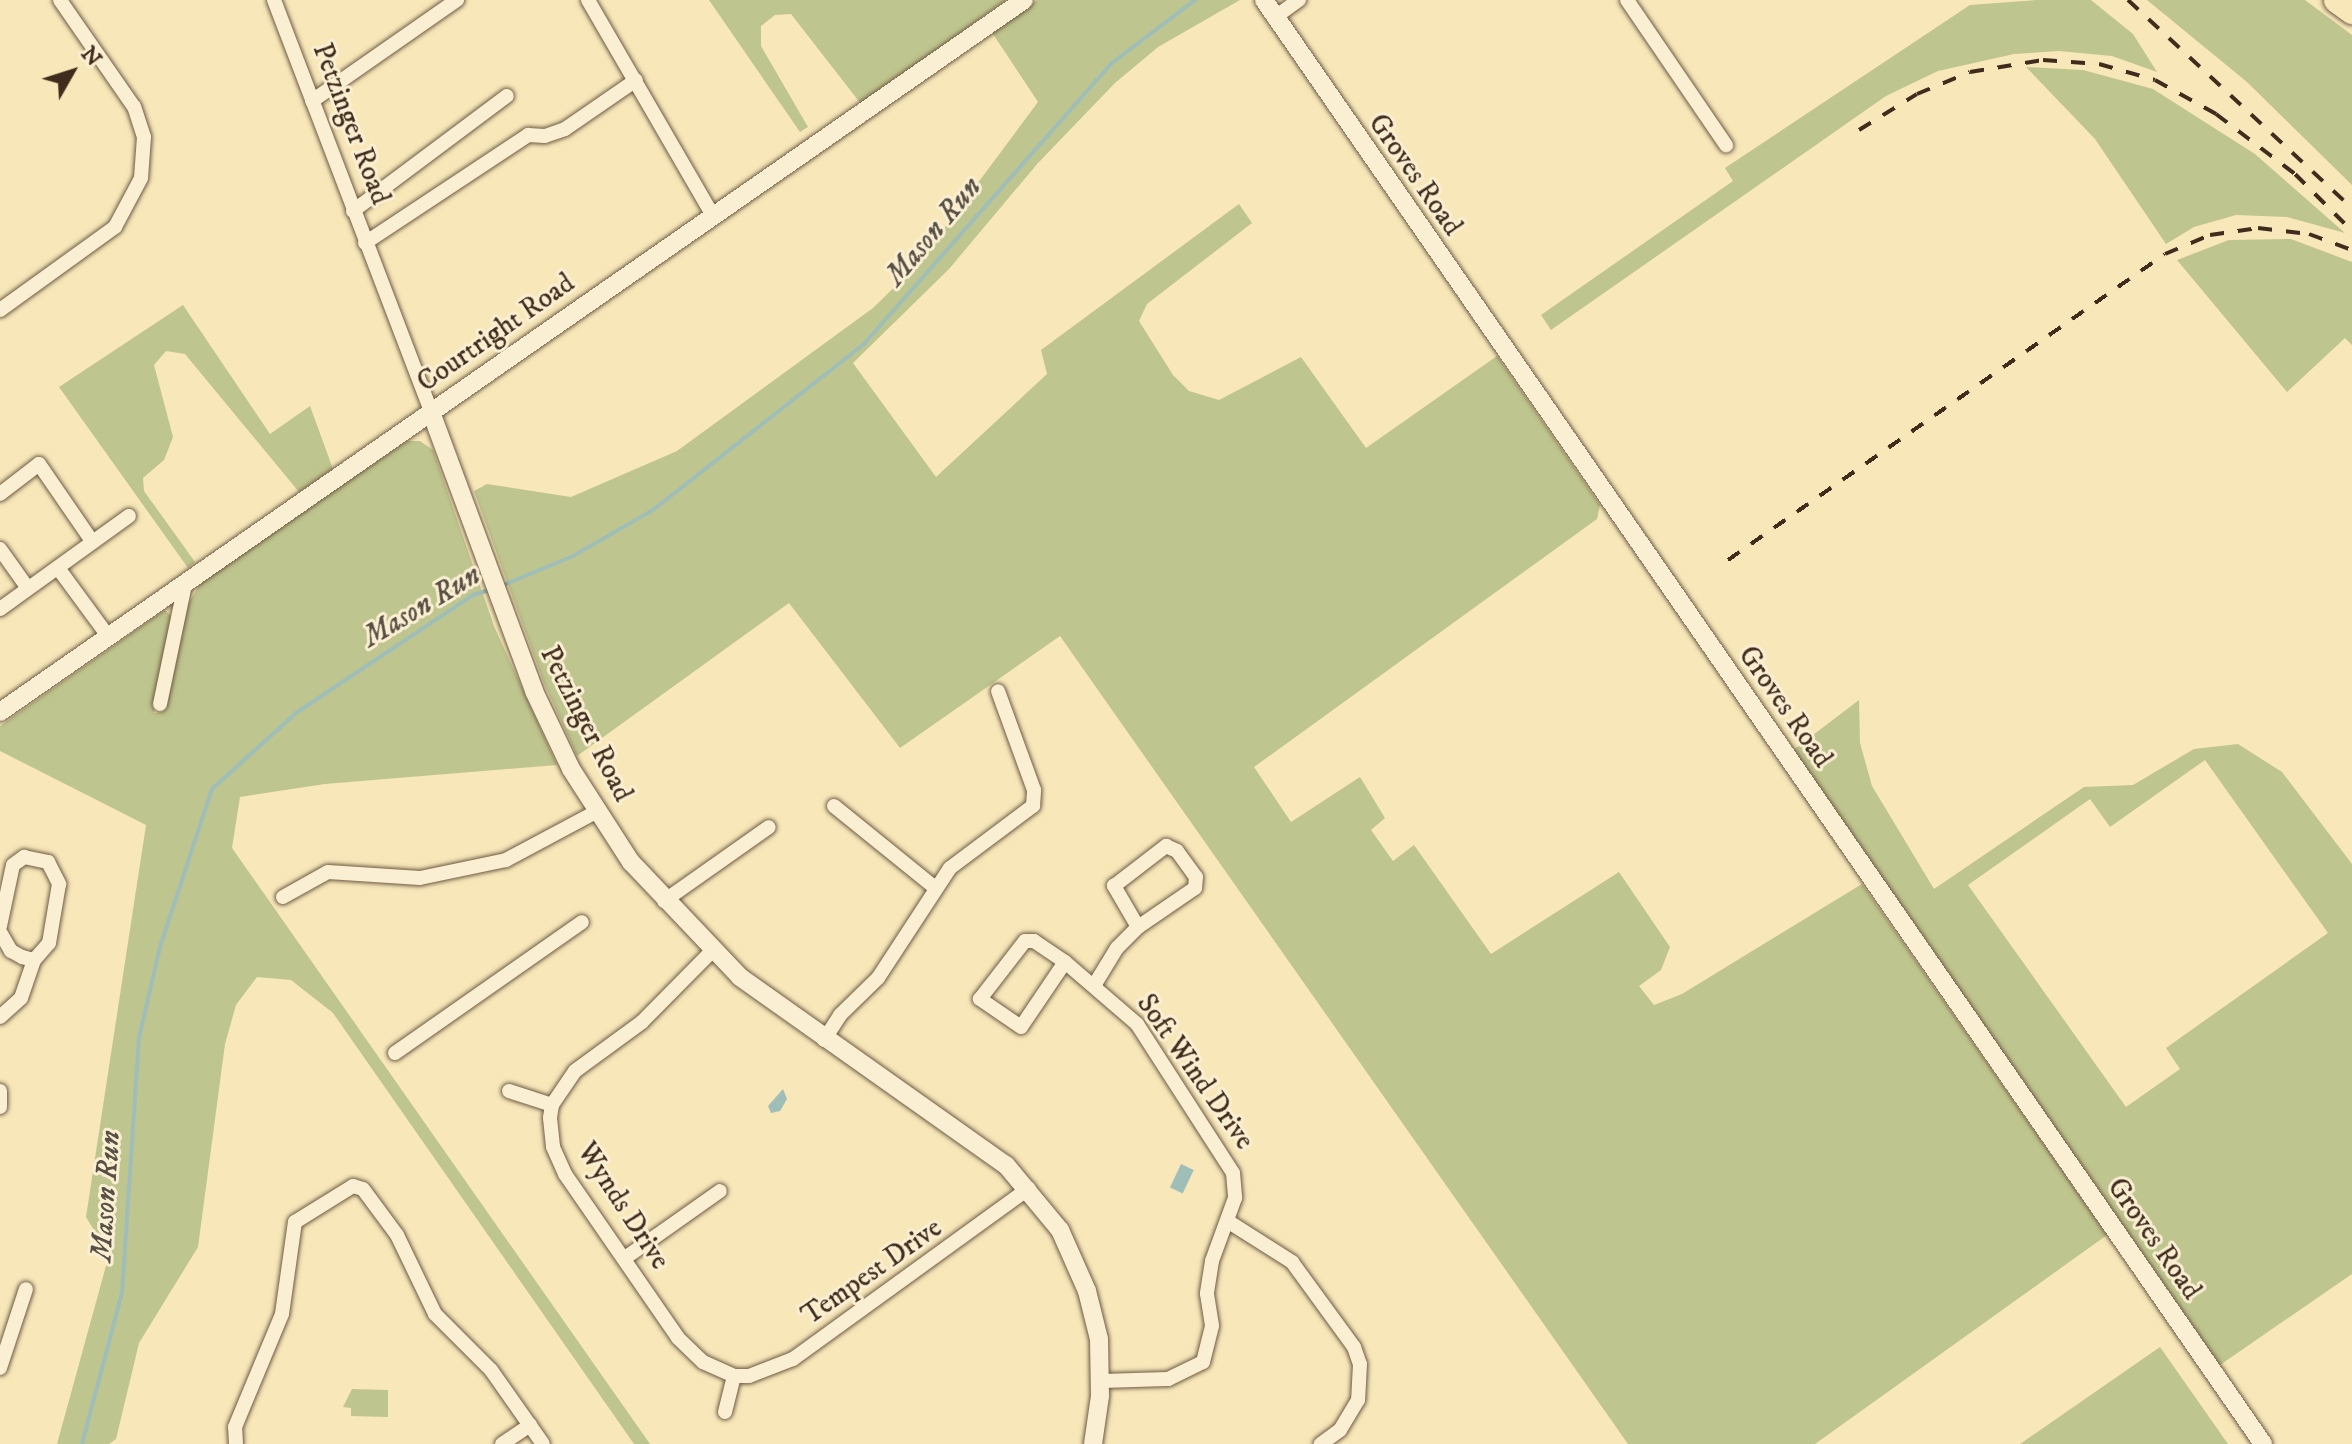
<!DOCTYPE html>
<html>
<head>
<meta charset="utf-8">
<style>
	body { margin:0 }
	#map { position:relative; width:2352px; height:1444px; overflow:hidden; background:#f7e7b9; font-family:"IM FELL DW Pica",serif }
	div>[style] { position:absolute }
	.green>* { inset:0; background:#bfc58e }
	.water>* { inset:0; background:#9fbeb8; transform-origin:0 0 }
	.stream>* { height:4px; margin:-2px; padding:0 2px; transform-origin:2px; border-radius:2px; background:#9fbeb8 }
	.roads { filter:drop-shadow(0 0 2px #6e5b44) drop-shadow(0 0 2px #6e5b44) }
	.minor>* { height:14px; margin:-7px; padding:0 7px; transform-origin:7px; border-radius:7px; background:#faefd2 }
	.tertiary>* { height:18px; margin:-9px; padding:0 9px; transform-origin:9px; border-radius:9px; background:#faefd2 }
	.motorway>* { height:26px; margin:-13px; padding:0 13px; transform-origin:13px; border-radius:13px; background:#f7e7b9 }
	.rail>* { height:4px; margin-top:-2px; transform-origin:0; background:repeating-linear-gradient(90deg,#402c1d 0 14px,transparent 0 28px) }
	span { translate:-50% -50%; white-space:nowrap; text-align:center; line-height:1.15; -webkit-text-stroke:6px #faefd2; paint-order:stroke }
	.street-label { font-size:28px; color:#402c1d }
	.water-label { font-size:30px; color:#585044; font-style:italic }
	.north { position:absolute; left:32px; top:32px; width:80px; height:80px; -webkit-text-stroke:6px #faefd2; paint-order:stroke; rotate:51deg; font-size:22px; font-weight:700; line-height:32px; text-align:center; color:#402c1d }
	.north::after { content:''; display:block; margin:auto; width:28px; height:36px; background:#402c1d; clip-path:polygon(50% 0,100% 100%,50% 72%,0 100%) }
</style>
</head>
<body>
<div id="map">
	<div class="green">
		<div style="clip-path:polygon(709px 0,1006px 0,861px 104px,791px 14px,775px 15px,761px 26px,761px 46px,808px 127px,800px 132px)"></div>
		<div style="clip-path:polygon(1037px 0,1240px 0,1158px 47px,1115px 83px,1038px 163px,949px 269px,853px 363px,936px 477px,1047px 374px,1041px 350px,1239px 204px,1252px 223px,1147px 304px,1139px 321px,1173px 375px,1189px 391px,1219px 400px,1301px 357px,1366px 448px,1497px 356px,1600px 505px,1597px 519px,1254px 767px,1291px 822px,1360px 777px,1385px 818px,1371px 830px,1393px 861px,1414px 845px,1491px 954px,1619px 872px,1670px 947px,1661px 970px,1639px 986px,1654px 1005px,1682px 994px,1862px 884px,2107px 1235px,1815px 1444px,1628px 1444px,1060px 636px,900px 748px,789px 603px,577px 756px,544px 683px,474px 491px,487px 484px,571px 497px,677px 451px,873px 308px,916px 266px,1038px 102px,991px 31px)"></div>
		<div style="clip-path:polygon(2036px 0,2091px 0,2133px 34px,2157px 72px,2112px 56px,2059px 51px,2014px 54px,1938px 71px,1886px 96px,1551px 330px,1541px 315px,1733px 181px,1725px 168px,1970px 5px)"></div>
		<div style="clip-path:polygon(2147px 0,2305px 0,2352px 35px,2352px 185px,2247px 82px)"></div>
		<div style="clip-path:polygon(2026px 67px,2083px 70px,2153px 89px,2255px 154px,2345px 233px,2287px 217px,2236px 215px,2194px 227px,2166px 244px,2095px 139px)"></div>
		<div style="clip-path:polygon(2291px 239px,2352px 262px,2352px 345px,2345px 338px,2287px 392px,2177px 260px,2229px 240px)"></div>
		<div style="clip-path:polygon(183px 305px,270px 434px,310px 406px,333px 469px,299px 492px,185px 354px,166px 351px,154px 365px,173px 437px,164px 460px,143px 478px,144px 491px,195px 562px,188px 568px,59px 387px)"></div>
		<div style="clip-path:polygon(407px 441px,420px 441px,433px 450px,494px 626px,557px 765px,325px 784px,240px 797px,232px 848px,650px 1444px,634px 1444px,333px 1013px,291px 980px,257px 977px,236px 1005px,225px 1044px,198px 1247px,139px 1343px,116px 1439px,109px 1444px,57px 1444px,109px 1255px,86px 1217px,146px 825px,0 751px,0 726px,165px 610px,172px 617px,154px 713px,162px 712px,185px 609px,203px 579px)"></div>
		<div style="clip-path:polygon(evenodd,1859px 700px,1860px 743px,1872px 786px,1934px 889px,2084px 787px,2133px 785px,2194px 749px,2238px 744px,2282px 772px,2352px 864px,2352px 1274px,2220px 1365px,1792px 751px,1859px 700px,2205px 760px,2328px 933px,2166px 1048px,2180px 1069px,2126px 1107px,1968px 885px,2090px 799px,2110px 827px,2205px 760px)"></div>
		<div style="clip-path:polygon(2160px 1347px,2228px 1444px,2020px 1444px)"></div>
		<div style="clip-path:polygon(352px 1389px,388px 1390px,388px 1417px,351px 1416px,351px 1408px,343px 1407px)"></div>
	</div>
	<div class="water">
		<div style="clip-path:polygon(783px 1089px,787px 1099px,780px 1111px,771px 1113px,768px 1106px)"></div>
		<div style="left:1181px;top:1164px;width:14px;height:26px;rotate:25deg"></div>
	</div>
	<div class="stream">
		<div style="left:501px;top:586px;width:78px;rotate:-22.6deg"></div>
		<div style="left:573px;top:556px;width:92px;rotate:-29.9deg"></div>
		<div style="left:653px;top:510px;width:268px;rotate:-38.2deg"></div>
		<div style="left:864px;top:344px;width:375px;rotate:-48.6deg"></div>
		<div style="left:1112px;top:63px;width:104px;rotate:-37.2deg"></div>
		<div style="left:82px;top:1444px;width:156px;rotate:-75.2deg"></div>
		<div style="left:122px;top:1293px;width:256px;rotate:-86.2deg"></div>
		<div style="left:139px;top:1038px;width:93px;rotate:-77deg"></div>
		<div style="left:160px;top:947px;width:166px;rotate:-71.8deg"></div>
		<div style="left:212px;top:789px;width:113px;rotate:-42.1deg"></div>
		<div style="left:296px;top:713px;width:213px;rotate:-33.7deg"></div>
		<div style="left:473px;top:595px;width:17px;rotate:-17deg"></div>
	</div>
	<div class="roads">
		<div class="minor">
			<div style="left:274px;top:0;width:441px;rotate:69.1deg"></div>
			<div style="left:588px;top:0;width:251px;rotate:59.9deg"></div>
			<div style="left:1627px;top:0;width:176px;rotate:55.7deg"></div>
			<div style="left:1274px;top:18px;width:31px;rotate:-36deg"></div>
			<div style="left:312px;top:101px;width:177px;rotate:-34.9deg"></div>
			<div style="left:353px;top:211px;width:192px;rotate:-36.8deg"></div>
			<div style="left:365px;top:243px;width:196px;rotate:-33.5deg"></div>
			<div style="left:528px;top:135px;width:17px;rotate:3deg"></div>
			<div style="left:545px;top:136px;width:21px;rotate:-19deg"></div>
			<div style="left:565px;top:129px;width:86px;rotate:-34.6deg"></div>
			<div style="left:0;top:310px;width:142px;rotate:-35.8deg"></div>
			<div style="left:115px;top:227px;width:55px;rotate:-62deg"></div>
			<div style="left:141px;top:178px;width:41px;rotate:-85.8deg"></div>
			<div style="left:144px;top:137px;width:32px;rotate:-108deg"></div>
			<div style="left:134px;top:107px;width:130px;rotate:-124.7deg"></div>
			<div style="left:0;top:494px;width:49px;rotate:-37.6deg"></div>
			<div style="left:39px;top:464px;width:93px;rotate:55.5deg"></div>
			<div style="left:0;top:549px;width:47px;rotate:54.6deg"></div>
			<div style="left:58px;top:568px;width:84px;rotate:53.7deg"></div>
			<div style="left:0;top:609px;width:159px;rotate:-35.8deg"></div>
			<div style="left:160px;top:704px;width:123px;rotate:-78.2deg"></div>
			<div style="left:834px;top:806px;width:129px;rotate:39deg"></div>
			<div style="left:1166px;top:846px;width:12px;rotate:24deg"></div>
			<div style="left:1177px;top:851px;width:32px;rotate:54deg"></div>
			<div style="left:1196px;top:877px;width:11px;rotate:95deg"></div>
			<div style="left:1195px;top:888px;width:69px;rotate:145.6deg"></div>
			<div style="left:1138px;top:927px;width:48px;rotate:-120.3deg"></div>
			<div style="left:1114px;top:886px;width:66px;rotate:-37.6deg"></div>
			<div style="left:283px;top:897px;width:51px;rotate:-29.1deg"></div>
			<div style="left:328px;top:872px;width:92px;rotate:3.7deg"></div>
			<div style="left:420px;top:878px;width:88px;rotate:-11.8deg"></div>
			<div style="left:506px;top:860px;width:102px;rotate:-28.1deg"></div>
			<div style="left:664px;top:901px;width:128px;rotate:-35.2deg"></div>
			<div style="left:0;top:926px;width:62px;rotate:-78deg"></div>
			<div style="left:13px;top:865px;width:14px;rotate:-36deg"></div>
			<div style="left:24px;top:857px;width:25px;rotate:12deg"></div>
			<div style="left:48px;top:862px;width:25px;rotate:63deg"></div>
			<div style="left:59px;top:884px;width:60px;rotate:99.6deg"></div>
			<div style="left:49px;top:943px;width:23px;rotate:131deg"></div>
			<div style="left:34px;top:960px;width:12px;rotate:-166deg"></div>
			<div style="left:22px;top:957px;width:13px;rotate:-151deg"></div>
			<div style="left:11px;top:951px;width:22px;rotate:-120deg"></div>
			<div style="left:1025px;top:941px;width:9px"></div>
			<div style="left:1034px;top:941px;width:37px;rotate:34deg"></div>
			<div style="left:1065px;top:962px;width:78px;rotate:124.1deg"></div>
			<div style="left:1021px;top:1027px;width:50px;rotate:-145.7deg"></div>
			<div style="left:980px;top:999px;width:73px;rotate:-52.2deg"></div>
			<div style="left:712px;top:951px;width:100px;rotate:134.6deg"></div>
			<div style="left:642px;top:1022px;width:83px;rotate:143.8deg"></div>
			<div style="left:575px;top:1071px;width:41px;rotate:124.1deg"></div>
			<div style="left:552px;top:1105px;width:13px;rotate:99deg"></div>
			<div style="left:550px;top:1118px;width:29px;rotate:84deg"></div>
			<div style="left:553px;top:1147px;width:30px;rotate:66deg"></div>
			<div style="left:565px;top:1174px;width:199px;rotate:55.4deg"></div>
			<div style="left:678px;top:1338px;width:35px;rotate:44deg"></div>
			<div style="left:703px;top:1362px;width:34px;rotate:24deg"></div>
			<div style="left:734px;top:1376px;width:15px"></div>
			<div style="left:749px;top:1376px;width:47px;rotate:-21.1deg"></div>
			<div style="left:793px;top:1359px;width:291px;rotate:-35.9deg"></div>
			<div style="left:1065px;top:962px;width:95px;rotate:40.7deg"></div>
			<div style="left:1137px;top:1024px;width:177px;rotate:57.2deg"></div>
			<div style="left:1233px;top:1173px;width:25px;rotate:85deg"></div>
			<div style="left:1235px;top:1198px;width:67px;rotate:110.1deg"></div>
			<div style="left:1212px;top:1261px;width:33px;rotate:99deg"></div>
			<div style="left:1207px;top:1294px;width:32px;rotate:81deg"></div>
			<div style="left:1212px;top:1326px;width:37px;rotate:104deg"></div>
			<div style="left:1203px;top:1362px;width:39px;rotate:154deg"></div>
			<div style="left:1168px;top:1379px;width:67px;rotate:178.3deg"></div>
			<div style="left:1095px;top:984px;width:42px;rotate:-58.6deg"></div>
			<div style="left:1117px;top:948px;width:30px;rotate:-45deg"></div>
			<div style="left:0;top:1017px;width:28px;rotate:-42deg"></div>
			<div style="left:21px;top:998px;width:40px;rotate:-71.1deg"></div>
			<div style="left:824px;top:1040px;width:30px;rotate:-57deg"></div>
			<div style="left:840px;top:1015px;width:53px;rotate:-44.2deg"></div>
			<div style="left:878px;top:978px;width:131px;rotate:-56.8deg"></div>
			<div style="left:950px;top:868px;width:104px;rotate:-36.8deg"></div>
			<div style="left:1033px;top:806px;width:16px;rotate:-86deg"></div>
			<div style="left:1034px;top:790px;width:105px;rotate:-110deg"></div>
			<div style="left:395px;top:1053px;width:228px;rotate:-35deg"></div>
			<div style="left:0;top:1091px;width:16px;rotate:90deg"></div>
			<div style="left:509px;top:1091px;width:45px;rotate:18deg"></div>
			<div style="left:1229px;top:1222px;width:75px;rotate:32.4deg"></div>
			<div style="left:1292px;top:1262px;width:105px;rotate:53.9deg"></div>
			<div style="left:1354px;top:1347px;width:18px;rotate:71deg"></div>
			<div style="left:1360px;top:1364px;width:36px;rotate:93deg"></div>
			<div style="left:1358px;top:1400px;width:35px;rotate:121deg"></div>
			<div style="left:1340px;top:1430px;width:24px;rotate:144deg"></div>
			<div style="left:625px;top:1258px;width:116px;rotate:-35.2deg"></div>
			<div style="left:0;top:1368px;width:83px;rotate:-71.8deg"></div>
			<div style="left:725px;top:1412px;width:37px;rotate:-76deg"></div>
			<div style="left:236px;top:1444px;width:17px;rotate:-93deg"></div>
			<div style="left:235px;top:1427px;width:122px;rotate:-67.4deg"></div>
			<div style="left:282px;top:1314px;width:93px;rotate:-82deg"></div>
			<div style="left:295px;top:1222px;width:68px;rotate:-31.8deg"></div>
			<div style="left:353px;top:1186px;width:10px;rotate:17deg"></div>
			<div style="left:363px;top:1189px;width:57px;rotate:53.5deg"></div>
			<div style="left:397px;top:1235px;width:88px;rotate:64.3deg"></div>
			<div style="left:435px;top:1314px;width:79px;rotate:45deg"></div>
			<div style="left:491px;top:1370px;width:90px;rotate:54.9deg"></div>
			<div style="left:502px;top:1444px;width:34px;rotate:-34deg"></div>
		</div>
		<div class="tertiary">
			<div style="left:1264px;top:0;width:1756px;rotate:55.32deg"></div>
			<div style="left:431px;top:412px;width:297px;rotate:69.7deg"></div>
			<div style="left:534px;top:691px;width:86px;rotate:64.6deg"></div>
			<div style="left:571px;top:769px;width:111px;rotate:57.2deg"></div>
			<div style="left:631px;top:862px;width:158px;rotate:46.5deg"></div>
			<div style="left:740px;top:977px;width:326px;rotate:35.3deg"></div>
			<div style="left:1006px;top:1165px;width:85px;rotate:50.3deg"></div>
			<div style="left:1060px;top:1230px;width:67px;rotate:66.1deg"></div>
			<div style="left:1087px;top:1291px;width:49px;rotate:76deg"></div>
			<div style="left:1099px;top:1339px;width:57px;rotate:89deg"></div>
			<div style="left:1100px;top:1396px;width:49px;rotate:98.3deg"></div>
			<div style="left:0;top:712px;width:1247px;rotate:-34.81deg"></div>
		</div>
		<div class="motorway">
			<div style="left:2337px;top:0;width:19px;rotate:36deg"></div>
		</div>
	</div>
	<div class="rail">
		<div style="left:2128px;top:0;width:306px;rotate:42.9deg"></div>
		<div style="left:1859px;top:130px;width:68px;rotate:-31.8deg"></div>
		<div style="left:1917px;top:94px;width:57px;rotate:-22.5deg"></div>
		<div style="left:1970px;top:72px;width:74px;rotate:-9.3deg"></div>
		<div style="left:2043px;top:60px;width:56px;rotate:4.1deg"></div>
		<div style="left:2099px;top:64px;width:58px;rotate:15.9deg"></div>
		<div style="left:2155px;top:80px;width:70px;rotate:29.1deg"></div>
		<div style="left:2216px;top:114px;width:99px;rotate:37.2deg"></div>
		<div style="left:2295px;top:174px;width:81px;rotate:45deg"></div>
		<div style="left:1728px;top:560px;width:533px;rotate:-35deg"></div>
		<div style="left:2165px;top:254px;width:49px;rotate:-22.9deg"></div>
		<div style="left:2210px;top:235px;width:49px;rotate:-8.3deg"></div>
		<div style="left:2258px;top:228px;width:51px;rotate:6.7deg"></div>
		<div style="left:2309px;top:234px;width:46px;rotate:20.4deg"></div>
	</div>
	<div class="street-label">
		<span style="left:351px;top:124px;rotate:69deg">Petzinger Road</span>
		<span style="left:1415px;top:175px;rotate:55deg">Groves Road</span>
		<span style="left:496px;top:333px;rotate:-35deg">Courtright Road</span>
		<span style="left:1785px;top:707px;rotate:55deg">Groves Road</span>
		<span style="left:586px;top:724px;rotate:63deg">Petzinger Road</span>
		<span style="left:1195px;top:1072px;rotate:55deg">Soft Wind Drive</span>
		<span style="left:623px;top:1206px;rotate:57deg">Wynds Drive</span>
		<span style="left:2154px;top:1239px;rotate:55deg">Groves Road</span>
		<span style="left:872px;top:1272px;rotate:-35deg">Tempest Drive</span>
	</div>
	<div class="water-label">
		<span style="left:934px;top:232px;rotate:-50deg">Mason Run</span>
		<span style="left:422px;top:607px;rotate:-31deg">Mason Run</span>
		<span style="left:107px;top:1196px;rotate:-86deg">Mason Run</span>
	</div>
	<div class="north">N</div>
</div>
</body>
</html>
